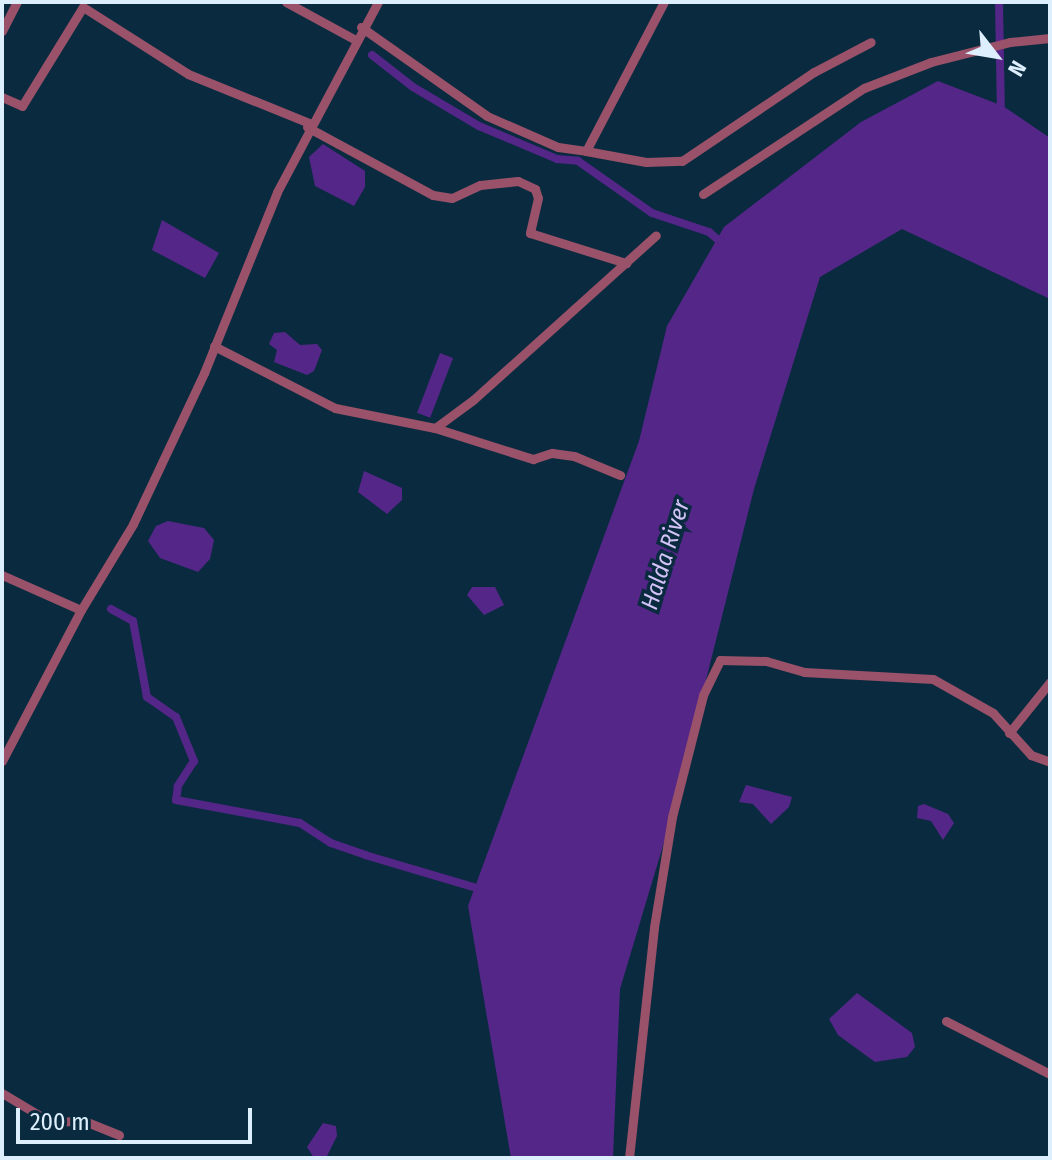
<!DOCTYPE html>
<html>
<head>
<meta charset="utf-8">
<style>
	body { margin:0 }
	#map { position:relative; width:1052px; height:1160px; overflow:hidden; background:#0a2b3f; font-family:"Fira Sans Condensed",sans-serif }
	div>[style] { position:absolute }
	.water>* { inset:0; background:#532688; transform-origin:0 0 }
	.canal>* { height:8px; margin:-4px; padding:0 4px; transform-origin:4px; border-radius:4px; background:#532688 }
	.minor>* { height:9px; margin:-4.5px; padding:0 4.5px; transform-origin:4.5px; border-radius:4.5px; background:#995269 }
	span { translate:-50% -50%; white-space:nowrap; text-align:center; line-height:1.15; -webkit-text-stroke:7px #0a2b3f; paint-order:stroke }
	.water-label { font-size:24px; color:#d4c3f7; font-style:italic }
	.frame { position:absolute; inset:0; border:4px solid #ddeffd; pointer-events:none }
	.north { position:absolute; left:956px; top:16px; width:80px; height:80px; -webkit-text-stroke:6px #0a2b3f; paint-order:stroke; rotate:121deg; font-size:22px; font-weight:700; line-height:32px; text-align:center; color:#ddeffd }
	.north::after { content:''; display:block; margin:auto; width:28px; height:36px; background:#ddeffd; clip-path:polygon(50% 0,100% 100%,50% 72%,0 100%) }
	.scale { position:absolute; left:16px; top:1108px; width:236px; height:36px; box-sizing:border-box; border:4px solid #ddeffd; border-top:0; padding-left:10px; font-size:24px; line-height:28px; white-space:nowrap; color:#ddeffd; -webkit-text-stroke:6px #0a2b3f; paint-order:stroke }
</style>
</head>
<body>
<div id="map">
	<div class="water">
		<div style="clip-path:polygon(938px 81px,1003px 106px,1050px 138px,1050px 299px,902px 229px,820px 277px,754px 489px,671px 819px,620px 989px,613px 1158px,511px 1158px,468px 906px,639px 441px,667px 326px,724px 227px,861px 122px)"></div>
		<div style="clip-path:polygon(323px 144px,365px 171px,365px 187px,354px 206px,315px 186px,309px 157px)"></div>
		<div style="clip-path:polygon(162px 220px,219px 253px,205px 278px,152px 250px)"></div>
		<div style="clip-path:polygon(285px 332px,300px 345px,317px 344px,322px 350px,314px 371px,307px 375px,274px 362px,277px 350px,269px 344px,274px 333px)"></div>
		<div style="left:440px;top:353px;width:14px;height:64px;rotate:21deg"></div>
		<div style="clip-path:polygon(364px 471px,402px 488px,402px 500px,387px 514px,358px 492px)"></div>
		<div style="clip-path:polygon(168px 521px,204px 528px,214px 540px,210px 559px,198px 572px,160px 558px,148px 541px,156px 526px)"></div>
		<div style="clip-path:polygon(472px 587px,495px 587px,504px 605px,484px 615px,467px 595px)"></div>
		<div style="clip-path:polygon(746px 785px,792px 797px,789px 807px,771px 824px,753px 804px,739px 802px)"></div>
		<div style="clip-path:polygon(924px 804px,948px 814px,954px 823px,943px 840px,931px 821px,917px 818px,918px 806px)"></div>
		<div style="clip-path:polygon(857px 993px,912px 1033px,915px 1047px,907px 1057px,875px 1062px,838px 1035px,829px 1019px)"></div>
		<div style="clip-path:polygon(323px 1123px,336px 1126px,337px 1136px,327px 1156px,314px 1158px,307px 1147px)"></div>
	</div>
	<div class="canal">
		<div style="left:999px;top:2px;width:115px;rotate:89deg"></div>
		<div style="left:372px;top:55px;width:52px;rotate:38deg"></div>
		<div style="left:413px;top:87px;width:77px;rotate:30.6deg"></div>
		<div style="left:479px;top:126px;width:85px;rotate:22.9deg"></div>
		<div style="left:557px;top:159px;width:21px;rotate:5deg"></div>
		<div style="left:578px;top:161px;width:90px;rotate:35.1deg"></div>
		<div style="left:652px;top:213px;width:60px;rotate:18.4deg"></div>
		<div style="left:709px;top:232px;width:21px;rotate:41deg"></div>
		<div style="left:111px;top:609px;width:25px;rotate:29deg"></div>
		<div style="left:133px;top:621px;width:77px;rotate:79.6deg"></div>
		<div style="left:147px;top:697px;width:35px;rotate:35deg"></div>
		<div style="left:176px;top:717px;width:48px;rotate:67.8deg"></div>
		<div style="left:194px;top:761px;width:30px;rotate:123deg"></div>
		<div style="left:178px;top:786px;width:14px;rotate:98deg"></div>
		<div style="left:176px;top:800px;width:126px;rotate:10.5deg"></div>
		<div style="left:300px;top:823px;width:37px;rotate:33deg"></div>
		<div style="left:331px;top:843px;width:36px;rotate:19deg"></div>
		<div style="left:365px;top:855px;width:123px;rotate:16.5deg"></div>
	</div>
	<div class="minor">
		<div style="left:286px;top:2px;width:77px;rotate:28.6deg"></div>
		<div style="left:361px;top:27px;width:154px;rotate:35.2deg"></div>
		<div style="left:487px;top:116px;width:77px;rotate:23.6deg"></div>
		<div style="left:558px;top:147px;width:28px;rotate:8deg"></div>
		<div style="left:586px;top:151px;width:168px;rotate:-62.4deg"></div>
		<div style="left:2px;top:31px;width:33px;rotate:-63deg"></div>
		<div style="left:2px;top:97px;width:22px;rotate:24deg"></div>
		<div style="left:22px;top:106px;width:116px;rotate:-58.4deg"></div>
		<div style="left:83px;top:7px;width:125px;rotate:32.5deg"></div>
		<div style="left:188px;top:74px;width:131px;rotate:22deg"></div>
		<div style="left:307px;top:127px;width:143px;rotate:28.4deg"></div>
		<div style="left:433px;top:195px;width:19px;rotate:9deg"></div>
		<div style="left:452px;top:198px;width:31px;rotate:-25deg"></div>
		<div style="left:480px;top:185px;width:38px;rotate:-6deg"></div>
		<div style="left:518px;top:181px;width:19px;rotate:25deg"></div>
		<div style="left:535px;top:189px;width:9px;rotate:72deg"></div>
		<div style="left:538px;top:198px;width:36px;rotate:103deg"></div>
		<div style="left:530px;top:233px;width:101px;rotate:17.4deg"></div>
		<div style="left:586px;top:151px;width:61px;rotate:10.4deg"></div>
		<div style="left:646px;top:162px;width:36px;rotate:-2deg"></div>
		<div style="left:682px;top:161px;width:159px;rotate:-34deg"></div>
		<div style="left:814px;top:72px;width:64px;rotate:-27.8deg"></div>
		<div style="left:703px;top:194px;width:193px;rotate:-33.4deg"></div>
		<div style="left:864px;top:88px;width:72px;rotate:-21.2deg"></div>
		<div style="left:931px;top:62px;width:81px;rotate:-14.2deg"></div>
		<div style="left:1010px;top:42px;width:40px;rotate:-5.7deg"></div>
		<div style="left:214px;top:346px;width:136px;rotate:27.1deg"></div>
		<div style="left:335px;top:408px;width:102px;rotate:11.3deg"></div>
		<div style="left:435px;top:428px;width:47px;rotate:-36.4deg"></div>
		<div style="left:473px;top:400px;width:246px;rotate:-42deg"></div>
		<div style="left:435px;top:428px;width:103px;rotate:17.6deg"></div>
		<div style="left:533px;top:459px;width:20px;rotate:-18deg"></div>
		<div style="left:552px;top:453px;width:22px;rotate:8deg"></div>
		<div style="left:574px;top:456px;width:50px;rotate:22.4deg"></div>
		<div style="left:2px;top:575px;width:86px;rotate:23.9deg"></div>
		<div style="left:1009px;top:733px;width:65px;rotate:-51.2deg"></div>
		<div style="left:2px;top:761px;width:170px;rotate:-62.4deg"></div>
		<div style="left:81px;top:610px;width:100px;rotate:-58.8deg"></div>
		<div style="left:133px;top:524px;width:167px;rotate:-64.8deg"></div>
		<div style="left:204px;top:373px;width:195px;rotate:-68deg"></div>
		<div style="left:277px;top:192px;width:215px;rotate:-62deg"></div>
		<div style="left:946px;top:1021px;width:117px;rotate:27deg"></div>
		<div style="left:2px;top:1093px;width:58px;rotate:31deg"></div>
		<div style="left:52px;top:1123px;width:30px;rotate:-6deg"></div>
		<div style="left:82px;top:1120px;width:40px;rotate:22deg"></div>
		<div style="left:629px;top:1158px;width:232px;rotate:-83.8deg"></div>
		<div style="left:654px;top:927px;width:111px;rotate:-80.7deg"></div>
		<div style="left:672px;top:817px;width:126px;rotate:-75.7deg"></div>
		<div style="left:703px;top:695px;width:39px;rotate:-64deg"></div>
		<div style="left:720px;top:660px;width:46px;rotate:1.2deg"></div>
		<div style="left:766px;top:661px;width:40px;rotate:16deg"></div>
		<div style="left:804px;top:672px;width:129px;rotate:3.1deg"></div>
		<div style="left:933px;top:679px;width:69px;rotate:29.5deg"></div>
		<div style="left:993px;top:713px;width:57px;rotate:47.9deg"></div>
		<div style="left:1031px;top:755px;width:20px;rotate:20deg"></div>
	</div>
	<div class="water-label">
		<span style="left:666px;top:555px;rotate:-73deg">Halda River</span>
	</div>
	<div class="frame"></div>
	<div class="north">N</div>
	<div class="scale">200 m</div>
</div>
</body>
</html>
